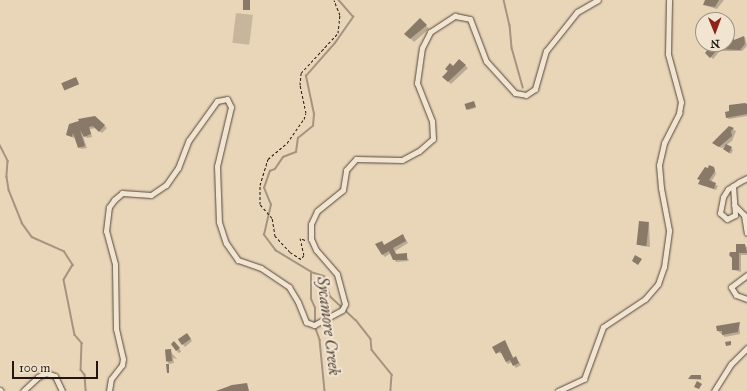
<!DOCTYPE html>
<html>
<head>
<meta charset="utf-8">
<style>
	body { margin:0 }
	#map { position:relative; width:747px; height:391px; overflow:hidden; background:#e9d5b8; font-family:"IM FELL Great Primer",serif }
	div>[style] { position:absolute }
	.green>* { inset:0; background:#c7b59c; transform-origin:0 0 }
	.shadow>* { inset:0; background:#0003; transform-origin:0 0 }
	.stream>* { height:1.5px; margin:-0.75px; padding:0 0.75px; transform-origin:0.75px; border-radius:0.75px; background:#a5947f }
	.building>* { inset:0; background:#897968; transform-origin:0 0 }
	.path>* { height:1px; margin-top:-0.5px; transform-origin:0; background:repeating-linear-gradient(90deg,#211611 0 3px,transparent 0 5px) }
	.roads { filter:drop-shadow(0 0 1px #53463b) drop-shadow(0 0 1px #53463b) }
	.street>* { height:5px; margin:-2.5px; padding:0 2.5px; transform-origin:2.5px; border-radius:2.5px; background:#f1e4d1 }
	span { translate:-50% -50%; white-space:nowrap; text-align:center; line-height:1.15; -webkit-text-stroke:4px #f1e4d1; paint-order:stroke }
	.water-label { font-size:16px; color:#56483d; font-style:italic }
	.north { position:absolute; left:695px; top:12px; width:40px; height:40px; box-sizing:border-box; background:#f1e4d1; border:1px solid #9e9284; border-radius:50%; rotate:179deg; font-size:11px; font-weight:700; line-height:16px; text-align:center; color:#211611 }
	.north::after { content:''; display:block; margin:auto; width:14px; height:18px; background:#8f2418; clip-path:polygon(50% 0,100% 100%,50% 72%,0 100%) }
	.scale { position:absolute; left:12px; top:361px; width:86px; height:18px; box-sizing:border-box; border:2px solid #211611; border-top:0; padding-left:5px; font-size:12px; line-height:14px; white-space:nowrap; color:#211611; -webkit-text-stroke:3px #f1e4d1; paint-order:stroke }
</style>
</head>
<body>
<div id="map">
	<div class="green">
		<div style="left:236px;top:13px;width:17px;height:30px;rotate:7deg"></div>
	</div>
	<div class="shadow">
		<div style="clip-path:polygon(706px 0,724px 0,717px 9px,707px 6px)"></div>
		<div style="clip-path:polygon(420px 19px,429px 29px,414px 42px,406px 34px)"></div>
		<div style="clip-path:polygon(727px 37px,733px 37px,735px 41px,745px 37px,747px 46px,742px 51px,720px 51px,713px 59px,706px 53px,713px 44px,727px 44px)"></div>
		<div style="clip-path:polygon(459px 61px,468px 68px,451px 84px,444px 77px,451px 64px,453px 67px)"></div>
		<div style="clip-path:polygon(474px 102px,476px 108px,468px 110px,467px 110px)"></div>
		<div style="clip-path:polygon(747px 105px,747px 116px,729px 119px,726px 117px,730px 112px)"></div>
		<div style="clip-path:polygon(95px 117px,107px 128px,102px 133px,96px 128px,90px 129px,92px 137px,87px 138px,82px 133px,87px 148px,81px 149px,75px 135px,74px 138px,67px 135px,70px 125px,85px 118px)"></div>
		<div style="clip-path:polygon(729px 127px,736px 131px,732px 141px,722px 148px,715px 145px)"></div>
		<div style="clip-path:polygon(731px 148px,733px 150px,731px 154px,724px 149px)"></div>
		<div style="clip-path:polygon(714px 168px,716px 174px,711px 182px,718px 186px,716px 190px,702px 185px,699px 179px)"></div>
		<div style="clip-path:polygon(649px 223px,650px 247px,642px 246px,639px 244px)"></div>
		<div style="clip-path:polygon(405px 238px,408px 243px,395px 251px,397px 255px,406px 254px,409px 261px,396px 262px,391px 253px,385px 257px,383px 255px,382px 242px,385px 246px)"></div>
		<div style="clip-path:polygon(737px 245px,747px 247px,747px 255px,741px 255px,741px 272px,733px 270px)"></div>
		<div style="clip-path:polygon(739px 323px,740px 334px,725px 337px,718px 331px)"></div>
		<div style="clip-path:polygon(189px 337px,192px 341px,185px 347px,180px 341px)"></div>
		<div style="left:174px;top:343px;width:11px;height:3px;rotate:49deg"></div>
		<div style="clip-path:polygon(506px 344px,514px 359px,516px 358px,521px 365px,516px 368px,512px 362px,508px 364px,506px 362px,502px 353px,496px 353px)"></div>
		<div style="clip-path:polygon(170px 351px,177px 359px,173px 358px,174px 363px,169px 364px,167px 361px)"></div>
		<div style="clip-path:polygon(700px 376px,702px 380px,689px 379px)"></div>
	</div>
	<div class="stream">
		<div style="left:504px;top:0;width:26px;rotate:77deg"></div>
		<div style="left:510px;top:25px;width:23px;rotate:85deg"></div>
		<div style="left:512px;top:48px;width:41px;rotate:74.2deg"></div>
		<div style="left:0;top:145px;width:18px;rotate:63deg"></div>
		<div style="left:8px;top:161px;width:16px;rotate:94deg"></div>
		<div style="left:7px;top:177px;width:13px;rotate:81deg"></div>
		<div style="left:9px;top:190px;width:35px;rotate:68deg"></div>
		<div style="left:22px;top:223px;width:17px;rotate:54deg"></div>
		<div style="left:32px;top:237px;width:35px;rotate:24deg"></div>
		<div style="left:64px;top:251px;width:17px;rotate:57deg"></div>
		<div style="left:73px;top:265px;width:17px;rotate:121deg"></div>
		<div style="left:64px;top:280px;width:56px;rotate:78.7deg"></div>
		<div style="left:75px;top:335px;width:11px;rotate:49deg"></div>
		<div style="left:82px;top:343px;width:27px;rotate:92deg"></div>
		<div style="left:81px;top:370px;width:6px;rotate:51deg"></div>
		<div style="left:85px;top:375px;width:16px;rotate:86deg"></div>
		<div style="left:311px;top:272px;width:14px;rotate:17deg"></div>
		<div style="left:324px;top:276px;width:21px;rotate:73deg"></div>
		<div style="left:330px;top:296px;width:35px;rotate:43deg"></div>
		<div style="left:356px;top:320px;width:24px;rotate:52deg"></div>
		<div style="left:371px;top:339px;width:11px;rotate:85deg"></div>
		<div style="left:372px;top:350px;width:32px;rotate:51deg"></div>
		<div style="left:392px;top:375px;width:16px;rotate:94deg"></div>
		<div style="left:315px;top:323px;width:15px;rotate:-90deg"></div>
		<div style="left:315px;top:308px;width:10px;rotate:-114deg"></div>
		<div style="left:311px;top:299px;width:27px;rotate:-90deg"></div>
		<div style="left:311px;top:272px;width:41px;rotate:-149deg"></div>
		<div style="left:276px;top:251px;width:20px;rotate:-127deg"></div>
		<div style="left:264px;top:235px;width:31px;rotate:-77deg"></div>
		<div style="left:271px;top:205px;width:18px;rotate:-112deg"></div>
		<div style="left:264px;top:188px;width:18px;rotate:-71deg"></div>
		<div style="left:270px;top:171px;width:5px;rotate:-22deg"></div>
		<div style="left:275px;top:169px;width:14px;rotate:-56deg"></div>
		<div style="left:283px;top:157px;width:14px;rotate:-21deg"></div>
		<div style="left:296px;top:152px;width:14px;rotate:-82deg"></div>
		<div style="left:298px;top:138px;width:19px;rotate:-39deg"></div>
		<div style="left:313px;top:126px;width:12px;rotate:-85deg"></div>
		<div style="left:314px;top:114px;width:39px;rotate:-102deg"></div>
		<div style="left:306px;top:76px;width:44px;rotate:-48.7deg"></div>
		<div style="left:335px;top:43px;width:32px;rotate:-55deg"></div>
		<div style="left:353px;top:17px;width:23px;rotate:-131deg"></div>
		<div style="left:315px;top:326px;width:15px;rotate:70deg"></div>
		<div style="left:320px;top:340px;width:51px;rotate:84.4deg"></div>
	</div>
	<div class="building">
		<div style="left:243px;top:0;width:7px;height:10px"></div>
		<div style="clip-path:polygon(705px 0,719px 0,715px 7px,703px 5px)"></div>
		<div style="clip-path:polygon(420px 18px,427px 25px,410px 39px,404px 34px)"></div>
		<div style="clip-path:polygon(727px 36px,733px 36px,734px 40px,744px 36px,745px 44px,740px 50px,718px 49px,710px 58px,705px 53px,712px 44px,727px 44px)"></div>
		<div style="clip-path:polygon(459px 59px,466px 65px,448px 82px,442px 77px,448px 71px,445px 69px,450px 63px,453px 66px)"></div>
		<div style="left:76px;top:77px;width:8px;height:16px;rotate:67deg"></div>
		<div style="left:474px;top:101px;width:6px;height:10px;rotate:72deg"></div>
		<div style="clip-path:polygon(745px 103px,747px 104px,747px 114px,726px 118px,725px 112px,729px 111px,729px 105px)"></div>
		<div style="clip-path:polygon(95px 116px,105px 125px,99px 132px,93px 126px,89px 127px,91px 134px,84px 137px,80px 130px,85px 146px,78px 148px,73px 133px,72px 137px,66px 135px,69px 124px,79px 121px,78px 119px)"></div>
		<div style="clip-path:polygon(729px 126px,734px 128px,731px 131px,732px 136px,719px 147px,712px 143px)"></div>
		<div style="clip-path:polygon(726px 144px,732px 147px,729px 153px,723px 149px)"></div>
		<div style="clip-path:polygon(709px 165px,714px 167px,715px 171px,709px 180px,716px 183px,714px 189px,698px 184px,700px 180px,697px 179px,705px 167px,708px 168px)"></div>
		<div style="left:639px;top:221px;width:10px;height:24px;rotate:6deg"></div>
		<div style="clip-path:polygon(403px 234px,406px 241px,393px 248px,396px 254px,407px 253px,407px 260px,393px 260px,389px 251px,382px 255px,375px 244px,382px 241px,384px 245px)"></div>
		<div style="clip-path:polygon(736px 244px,745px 244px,747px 253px,739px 253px,739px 270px,732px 270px,732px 258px,729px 255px,730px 252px,736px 252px)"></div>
		<div style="clip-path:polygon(635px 255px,642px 259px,638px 265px,632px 261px)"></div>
		<div style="clip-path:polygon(740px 322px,738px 332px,722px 335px,722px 331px,717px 331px,716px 326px)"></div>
		<div style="left:187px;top:333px;width:7px;height:11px;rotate:56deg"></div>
		<div style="clip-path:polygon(505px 340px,513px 358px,516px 356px,519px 363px,513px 366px,510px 360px,506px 362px,500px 351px,496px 354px,492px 347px)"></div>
		<div style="clip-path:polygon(174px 341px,180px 348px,176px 351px,171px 344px)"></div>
		<div style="clip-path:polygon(731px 341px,731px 345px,726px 346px,725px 342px)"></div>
		<div style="left:171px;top:349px;width:12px;height:6px;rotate:85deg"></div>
		<div style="clip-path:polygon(166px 364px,169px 364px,169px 373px,167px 373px)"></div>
		<div style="clip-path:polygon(691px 375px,701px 375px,701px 379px,688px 379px)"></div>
		<div style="clip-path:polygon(697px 381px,702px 384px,699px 389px,694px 387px)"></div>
		<div style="clip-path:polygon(247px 383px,249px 391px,216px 391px,232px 385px)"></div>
	</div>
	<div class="path">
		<div style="left:305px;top:240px;width:5px;rotate:-158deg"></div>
		<div style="left:300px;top:238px;width:17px;rotate:77deg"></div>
		<div style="left:304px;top:255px;width:5px;rotate:127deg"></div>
		<div style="left:301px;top:259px;width:13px;rotate:-148deg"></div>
		<div style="left:290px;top:252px;width:22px;rotate:-133deg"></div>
		<div style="left:275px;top:236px;width:18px;rotate:-99deg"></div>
		<div style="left:272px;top:218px;width:18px;rotate:-131deg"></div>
		<div style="left:260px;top:204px;width:19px;rotate:-90deg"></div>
		<div style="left:260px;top:185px;width:27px;rotate:-73deg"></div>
		<div style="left:268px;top:159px;width:25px;rotate:-40deg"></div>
		<div style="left:287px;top:143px;width:29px;rotate:-55deg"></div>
		<div style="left:304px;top:119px;width:6px;rotate:-72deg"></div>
		<div style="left:306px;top:113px;width:29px;rotate:-102deg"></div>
		<div style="left:300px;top:85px;width:12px;rotate:-85deg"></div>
		<div style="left:301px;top:73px;width:54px;rotate:-47.2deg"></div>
		<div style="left:338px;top:33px;width:18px;rotate:-84deg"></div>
		<div style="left:340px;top:15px;width:16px;rotate:-112deg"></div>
	</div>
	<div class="roads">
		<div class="street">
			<div style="left:733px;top:186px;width:29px;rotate:86deg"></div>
			<div style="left:735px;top:215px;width:9px;rotate:153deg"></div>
			<div style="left:727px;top:219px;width:9px;rotate:-139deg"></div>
			<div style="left:720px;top:213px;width:16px;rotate:-79deg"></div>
			<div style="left:723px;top:197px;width:9px;rotate:-58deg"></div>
			<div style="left:728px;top:189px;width:13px;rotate:-32deg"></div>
			<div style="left:739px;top:182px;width:9px;rotate:-27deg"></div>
			<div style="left:734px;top:205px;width:14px;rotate:45deg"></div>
			<div style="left:744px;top:215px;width:18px;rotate:81deg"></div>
			<div style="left:747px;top:275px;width:20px;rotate:143deg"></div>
			<div style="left:731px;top:287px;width:9px;rotate:58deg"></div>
			<div style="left:736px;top:295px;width:12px;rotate:20deg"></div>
			<div style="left:0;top:390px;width:1px;rotate:45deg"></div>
			<div style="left:23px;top:391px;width:21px;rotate:-43deg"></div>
			<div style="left:38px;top:377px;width:9px;rotate:-27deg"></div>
			<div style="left:46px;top:373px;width:9px;rotate:18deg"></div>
			<div style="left:55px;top:376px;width:17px;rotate:65deg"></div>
			<div style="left:109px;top:391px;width:12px;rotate:-81deg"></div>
			<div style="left:111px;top:379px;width:18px;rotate:-52deg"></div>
			<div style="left:122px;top:365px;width:6px;rotate:-81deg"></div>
			<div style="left:123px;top:359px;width:31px;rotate:-103deg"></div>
			<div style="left:116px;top:329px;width:65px;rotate:-90.9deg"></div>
			<div style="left:115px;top:264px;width:34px;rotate:-105deg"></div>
			<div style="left:106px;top:231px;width:24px;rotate:-83deg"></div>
			<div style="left:109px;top:207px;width:9px;rotate:-54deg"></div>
			<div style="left:114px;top:200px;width:11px;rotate:-41deg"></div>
			<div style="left:122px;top:193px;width:29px;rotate:4deg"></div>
			<div style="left:151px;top:195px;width:18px;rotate:-34deg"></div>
			<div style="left:166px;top:185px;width:21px;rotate:-55deg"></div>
			<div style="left:178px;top:168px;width:30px;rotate:-69deg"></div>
			<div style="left:189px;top:140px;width:48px;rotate:-54.3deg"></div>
			<div style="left:217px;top:101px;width:10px;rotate:-11deg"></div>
			<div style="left:227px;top:99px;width:9px;rotate:63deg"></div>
			<div style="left:231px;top:107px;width:61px;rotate:103.3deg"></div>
			<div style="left:217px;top:166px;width:56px;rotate:88deg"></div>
			<div style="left:219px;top:222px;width:22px;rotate:72deg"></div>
			<div style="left:226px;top:243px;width:21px;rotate:55deg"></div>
			<div style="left:238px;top:260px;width:24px;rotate:19deg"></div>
			<div style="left:261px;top:268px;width:34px;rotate:34deg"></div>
			<div style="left:289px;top:287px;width:17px;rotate:59deg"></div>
			<div style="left:298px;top:302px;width:22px;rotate:68deg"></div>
			<div style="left:306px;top:322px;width:9px;rotate:21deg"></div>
			<div style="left:314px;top:325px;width:32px;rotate:-28deg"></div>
			<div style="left:342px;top:310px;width:7px;rotate:-63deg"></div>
			<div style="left:345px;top:304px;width:31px;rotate:-105deg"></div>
			<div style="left:337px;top:274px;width:32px;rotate:-131deg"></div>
			<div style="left:316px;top:250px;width:12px;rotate:-114deg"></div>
			<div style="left:311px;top:239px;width:15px;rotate:-90deg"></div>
			<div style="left:311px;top:224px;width:14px;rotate:-65deg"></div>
			<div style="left:317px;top:211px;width:33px;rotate:-39deg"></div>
			<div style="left:343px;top:190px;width:20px;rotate:-81deg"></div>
			<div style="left:346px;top:170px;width:15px;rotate:-48deg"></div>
			<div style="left:356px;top:159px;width:46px;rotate:1.2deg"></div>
			<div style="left:402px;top:160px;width:19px;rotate:-28deg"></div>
			<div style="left:419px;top:151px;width:18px;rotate:-41deg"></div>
			<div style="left:433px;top:139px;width:18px;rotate:-93deg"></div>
			<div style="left:432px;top:121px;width:41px;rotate:-111.5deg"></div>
			<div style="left:417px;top:83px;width:35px;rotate:-82deg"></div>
			<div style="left:422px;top:48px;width:18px;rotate:-63deg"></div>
			<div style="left:430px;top:32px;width:30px;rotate:-33deg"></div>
			<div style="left:455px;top:16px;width:15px;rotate:11deg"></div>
			<div style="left:470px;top:19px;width:45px;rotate:69.1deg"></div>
			<div style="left:486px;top:61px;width:43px;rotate:47.8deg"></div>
			<div style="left:515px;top:93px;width:11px;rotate:10deg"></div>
			<div style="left:526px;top:95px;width:11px;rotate:-34deg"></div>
			<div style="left:535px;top:89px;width:40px;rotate:-74deg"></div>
			<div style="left:546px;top:51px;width:50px;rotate:-51.5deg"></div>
			<div style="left:577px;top:12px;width:24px;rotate:-30deg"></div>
			<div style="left:558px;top:391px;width:29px;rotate:-25deg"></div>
			<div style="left:584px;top:379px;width:55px;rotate:-69.9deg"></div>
			<div style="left:603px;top:327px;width:50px;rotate:-33.7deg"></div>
			<div style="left:645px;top:299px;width:20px;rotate:-49deg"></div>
			<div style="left:658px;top:284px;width:18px;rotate:-71deg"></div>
			<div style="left:664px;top:267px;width:37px;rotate:-82deg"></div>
			<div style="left:669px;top:230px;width:43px;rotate:-100.8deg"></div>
			<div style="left:661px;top:188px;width:23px;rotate:-95deg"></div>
			<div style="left:659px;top:165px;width:23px;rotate:-77deg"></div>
			<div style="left:664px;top:143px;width:34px;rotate:-63deg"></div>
			<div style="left:679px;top:113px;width:11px;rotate:-80deg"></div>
			<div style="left:681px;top:102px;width:50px;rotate:-105.2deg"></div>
			<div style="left:668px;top:54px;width:54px;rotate:-88.9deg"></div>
			<div style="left:714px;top:391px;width:32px;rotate:-58deg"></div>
			<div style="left:731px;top:364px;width:23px;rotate:-45deg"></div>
		</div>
	</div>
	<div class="water-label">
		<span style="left:328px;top:326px;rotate:83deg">Sycamore Creek</span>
	</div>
	<div class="north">N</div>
	<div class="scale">100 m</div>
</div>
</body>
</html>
